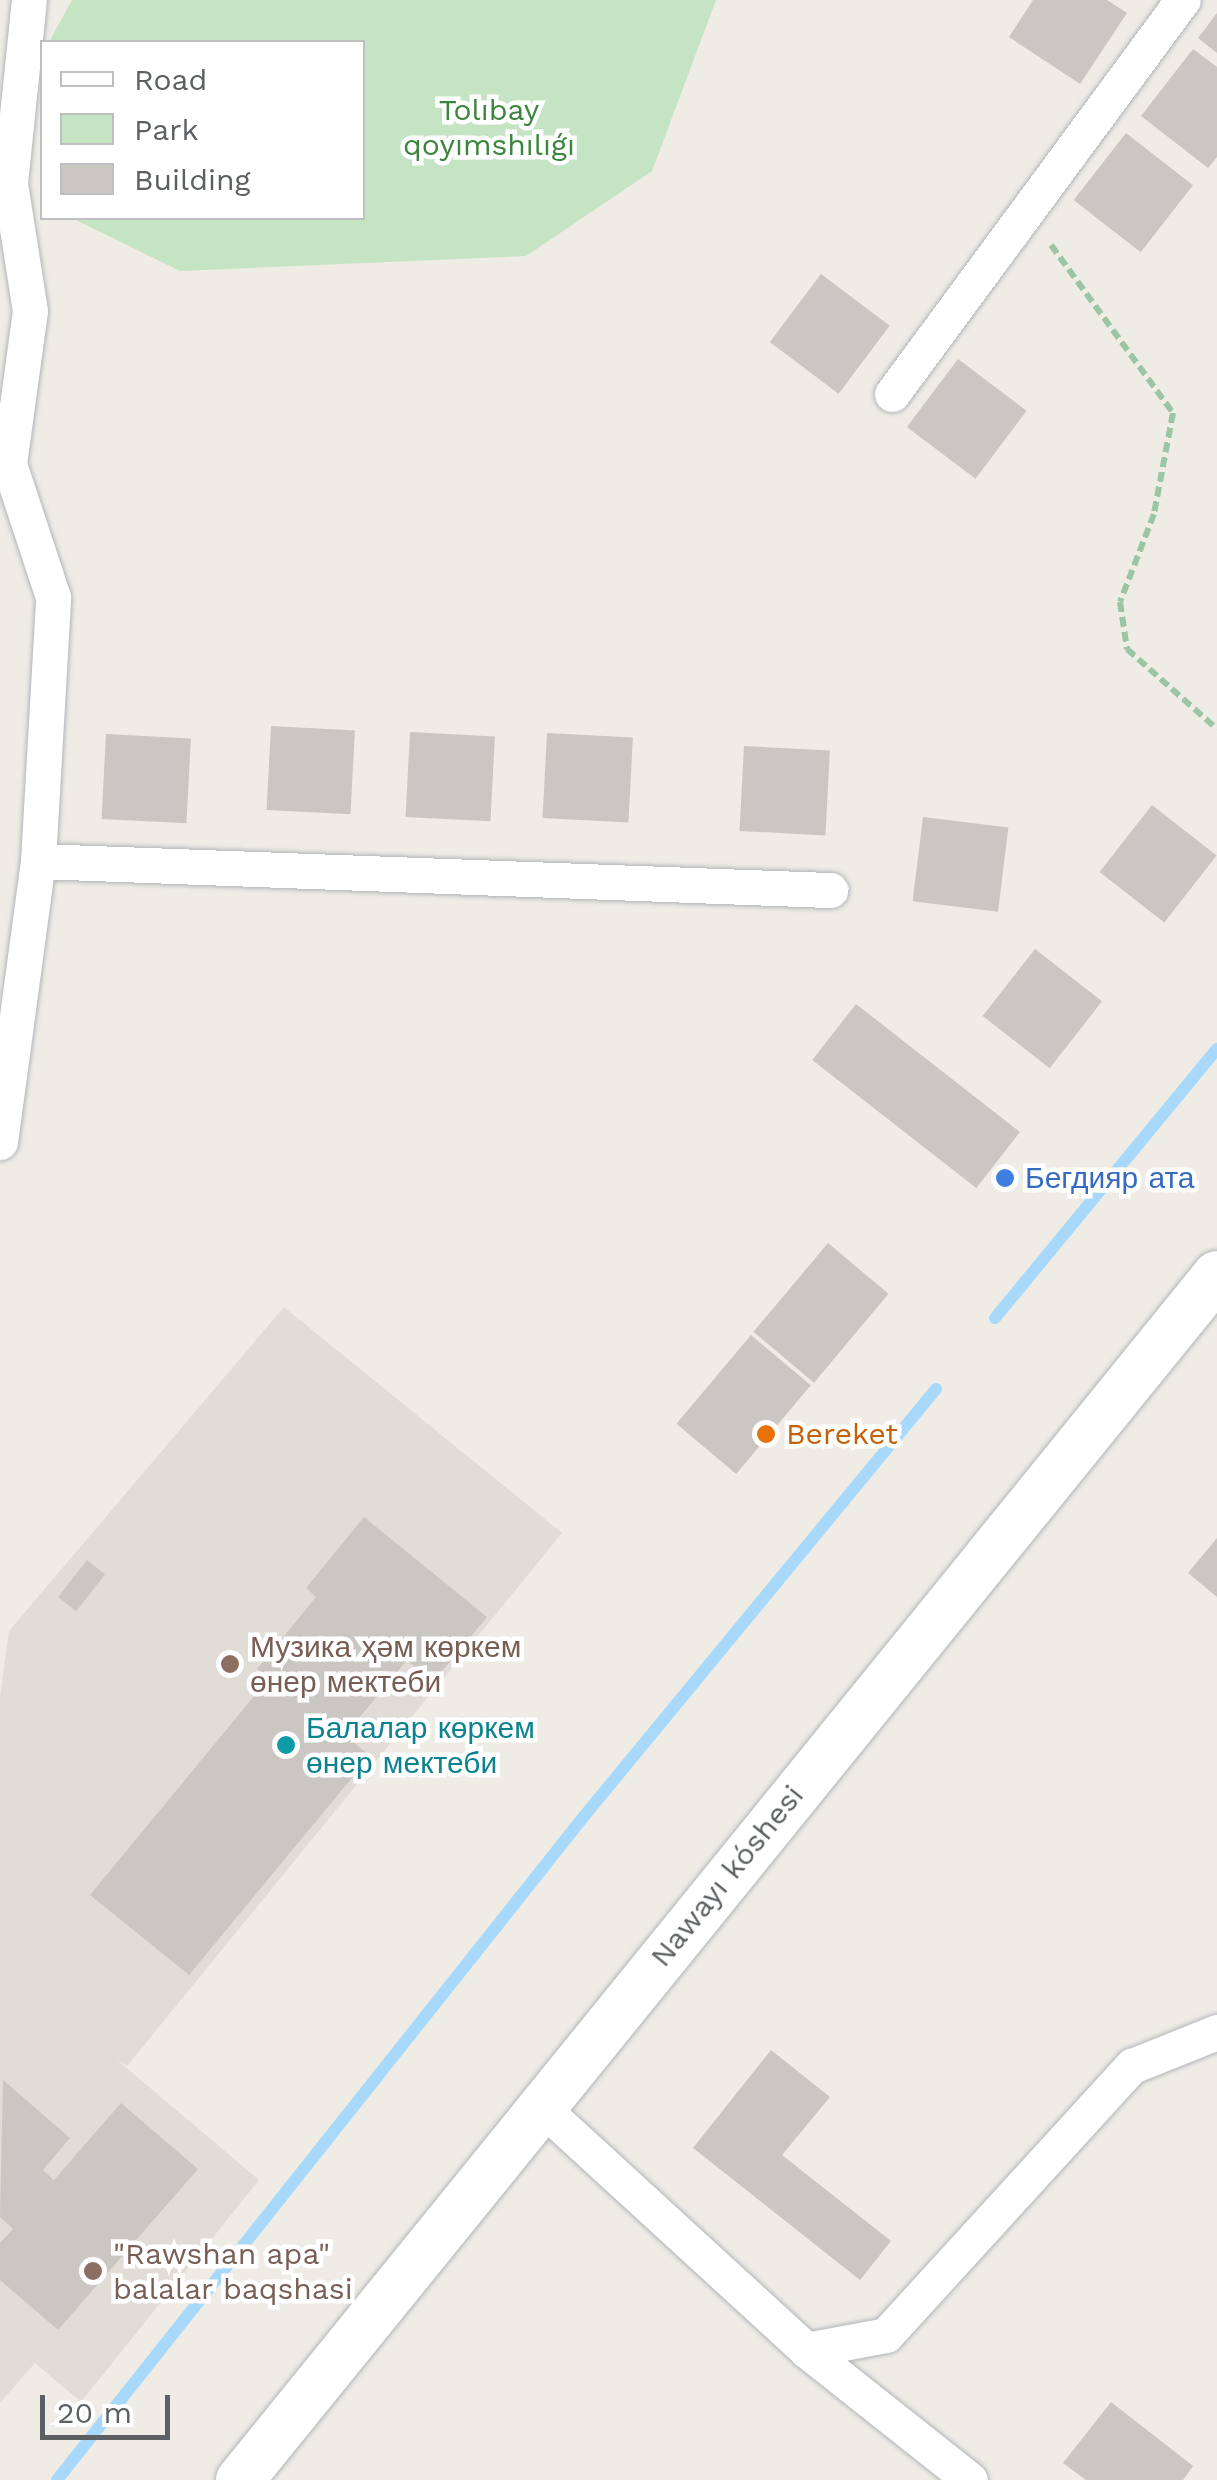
<!DOCTYPE html>
<html>
<head>
<meta charset="utf-8">
<style>
	body { margin:0 }
	#map { position:relative; width:1217px; height:2480px; overflow:hidden; background:#eeece5; font-family:"Work Sans",sans-serif }
	div>[style] { position:absolute }
	.education>* { inset:0; background:#e1ddd6 }
	.green>* { inset:0; background:#c4e4c3 }
	.stream>* { height:12px; margin:-6px; padding:0 6px; transform-origin:6px; border-radius:6px; background:#a9d9fa }
	.building>* { inset:0; background:#cac6c2; transform-origin:0 0 }
	.path>* { height:6px; margin-top:-3px; transform-origin:0; background:repeating-linear-gradient(90deg,#9cc5a6 0 10px,transparent 0 15px) }
	.roads { filter:drop-shadow(0 0 2px #b2b5b9) drop-shadow(0 0 2px #b2b5b9) }
	.street>* { height:35px; margin:-17.5px; padding:0 17.5px; transform-origin:17.5px; border-radius:17.5px; background:#fff }
	.secondary>* { height:48px; margin:-24px; padding:0 24px; transform-origin:24px; border-radius:24px; background:#fff }
	.dots>* { width:28px; height:28px; translate:-50% -50%; box-sizing:border-box; border:5px solid #fff; border-radius:50% }
	span { translate:-50% -50%; white-space:nowrap; text-align:center; line-height:1.15; -webkit-text-stroke:9px #fff; paint-order:stroke }
	.park-label { font-size:30px; color:#3b853d }
	.shop-label { font-size:30px; color:#366cbe }
	.left { translate:0 -50%; text-align:left }
	.food-label { font-size:30px; color:#c56008 }
	.education-label { font-size:30px; color:#785e54 }
	.culture-label { font-size:30px; color:#0d838f }
	.street-label { font-size:30px; color:#5c6064 }
	.legend { position:absolute; left:40px; top:40px; width:325px; height:180px; box-sizing:border-box; background:#fff; border:2px solid #bebfc1; margin:0; padding:12px 18px; list-style:none; font-size:30px; color:#5c6064 }
	.legend li { display:flex; align-items:center; gap:20px; height:50px }
	.legend b { width:50px; border:2px solid #bebfc1 }
	.scale { position:absolute; left:40px; top:2395px; width:130px; height:45px; box-sizing:border-box; border:5px solid #5c6064; border-top:0; padding-left:12px; font-size:30px; line-height:35px; white-space:nowrap; color:#5c6064; -webkit-text-stroke:8px #fff; paint-order:stroke }
</style>
</head>
<body>
<div id="map">
	<div class="education">
		<div style="clip-path:polygon(284px 1307px,562px 1533px,127px 2066px,116px 2059px,259px 2180px,81px 2402px,35px 2363px,0 2403px,0 1697px,9px 1631px)"></div>
	</div>
	<div class="green">
		<div style="clip-path:polygon(72px 0,716px 0,652px 171px,526px 256px,180px 271px,72px 218px,362px 218px,362px 42px,49px 42px)"></div>
	</div>
	<div class="stream">
		<div style="left:995px;top:1318px;width:349px;rotate:-50.5deg"></div>
		<div style="left:57px;top:2480px;width:849px;rotate:-51.55deg"></div>
		<div style="left:585px;top:1815px;width:552px;rotate:-50.51deg"></div>
	</div>
	<div class="building">
		<div style="clip-path:polygon(1033px 0,1107px 0,1127px 13px,1080px 84px,1009px 37px)"></div>
		<div style="clip-path:polygon(1217px 13px,1217px 53px,1198px 38px)"></div>
		<div style="clip-path:polygon(1193px 49px,1217px 67px,1217px 157px,1208px 168px,1141px 116px)"></div>
		<div style="left:1126px;top:133px;width:85px;height:85px;rotate:38deg"></div>
		<div style="left:821px;top:274px;width:86px;height:85px;rotate:37deg"></div>
		<div style="left:958px;top:359px;width:86px;height:85px;rotate:37deg"></div>
		<div style="left:271px;top:726px;width:84px;height:84px;rotate:3deg"></div>
		<div style="left:410px;top:732px;width:85px;height:85px;rotate:3deg"></div>
		<div style="left:547px;top:733px;width:86px;height:85px;rotate:3deg"></div>
		<div style="left:106px;top:734px;width:85px;height:85px;rotate:3deg"></div>
		<div style="left:744px;top:746px;width:86px;height:85px;rotate:3deg"></div>
		<div style="left:1152px;top:805px;width:82px;height:85px;rotate:38deg"></div>
		<div style="left:923px;top:817px;width:86px;height:85px;rotate:7deg"></div>
		<div style="left:1035px;top:949px;width:85px;height:85px;rotate:38deg"></div>
		<div style="left:856px;top:1004px;width:208px;height:71px;rotate:38deg"></div>
		<div style="left:828px;top:1243px;width:79px;height:116px;rotate:40deg"></div>
		<div style="left:751px;top:1335px;width:78px;height:116px;rotate:40deg"></div>
		<div style="clip-path:polygon(364px 1517px,487px 1617px,433px 1682px,407px 1660px,345px 1735px,370px 1756px,189px 1975px,90px 1895px,269px 1678px,257px 1669px,316px 1597px,306px 1588px)"></div>
		<div style="clip-path:polygon(1217px 1538px,1217px 1597px,1188px 1573px)"></div>
		<div style="left:87px;top:1560px;width:23px;height:47px;rotate:38deg"></div>
		<div style="clip-path:polygon(771px 2050px,830px 2097px,782px 2155px,891px 2241px,860px 2280px,693px 2148px)"></div>
		<div style="clip-path:polygon(3px 2080px,70px 2138px,43px 2170px,54px 2180px,121px 2103px,198px 2169px,58px 2330px,0 2280px,0 2243px,13px 2229px,0 2217px)"></div>
		<div style="clip-path:polygon(1111px 2402px,1193px 2466px,1183px 2480px,1086px 2480px,1063px 2463px)"></div>
	</div>
	<div class="path">
		<div style="left:1051px;top:245px;width:208px;rotate:54deg"></div>
		<div style="left:1173px;top:413px;width:103px;rotate:100.7deg"></div>
		<div style="left:1154px;top:514px;width:94px;rotate:111.1deg"></div>
		<div style="left:1120px;top:602px;width:48px;rotate:81.5deg"></div>
		<div style="left:1127px;top:649px;width:120px;rotate:41.6deg"></div>
	</div>
	<div class="roads">
		<div class="street">
			<div style="left:892px;top:394px;width:490px;rotate:-53.6deg"></div>
			<div style="left:38px;top:861px;width:793px;rotate:2.1deg"></div>
			<div style="left:0;top:1142px;width:284px;rotate:-82.3deg"></div>
			<div style="left:38px;top:861px;width:264px;rotate:-86.7deg"></div>
			<div style="left:53px;top:597px;width:140px;rotate:-108.3deg"></div>
			<div style="left:9px;top:464px;width:154px;rotate:-82.2deg"></div>
			<div style="left:30px;top:311px;width:130px;rotate:-98.9deg"></div>
			<div style="left:10px;top:183px;width:184px;rotate:-84.1deg"></div>
			<div style="left:540px;top:2106px;width:361px;rotate:42.5deg"></div>
			<div style="left:806px;top:2350px;width:209px;rotate:38.4deg"></div>
			<div style="left:806px;top:2350px;width:81px;rotate:-10.6deg"></div>
			<div style="left:886px;top:2335px;width:365px;rotate:-47.6deg"></div>
			<div style="left:1132px;top:2066px;width:92px;rotate:-21.8deg"></div>
		</div>
		<div class="secondary">
			<div style="left:240px;top:2480px;width:1551px;rotate:-50.97deg"></div>
		</div>
	</div>
	<div class="dots">
		<div style="left:1005px;top:1178px;background:#3f7fe0"></div>
		<div style="left:766px;top:1434px;background:#e8710a"></div>
		<div style="left:230px;top:1664px;background:#8d6e63"></div>
		<div style="left:286px;top:1745px;background:#0f9aa8"></div>
		<div style="left:93px;top:2271px;background:#8d6e63"></div>
	</div>
	<div class="park-label">
		<span style="left:489px;top:127px">Tolıbay<br>qoyımshılıǵı</span>
	</div>
	<div class="shop-label">
		<span class="left" style="left:1025px;top:1178px">Бегдияр ата</span>
	</div>
	<div class="food-label">
		<span class="left" style="left:786px;top:1434px">Bereket</span>
	</div>
	<div class="education-label">
		<span class="left" style="left:250px;top:1664px">Музика ҳәм көркем<br>өнер мектеби</span>
		<span class="left" style="left:113px;top:2271px">"Rawshan apa"<br>balalar baqshasi</span>
	</div>
	<div class="culture-label">
		<span class="left" style="left:306px;top:1745px">Балалар көркем<br>өнер мектеби</span>
	</div>
	<div class="street-label">
		<span style="left:727px;top:1876px;rotate:-51deg">Nawayı kóshesi</span>
	</div>
	<ul class="legend">
	<li><b style="height:12px;background:#fff"></b>Road</li>
	<li><b style="height:28px;background:#c4e4c3"></b>Park</li>
	<li><b style="height:28px;background:#cac6c2"></b>Building</li>
	</ul>
	<div class="scale">20 m</div>
</div>
</body>
</html>
